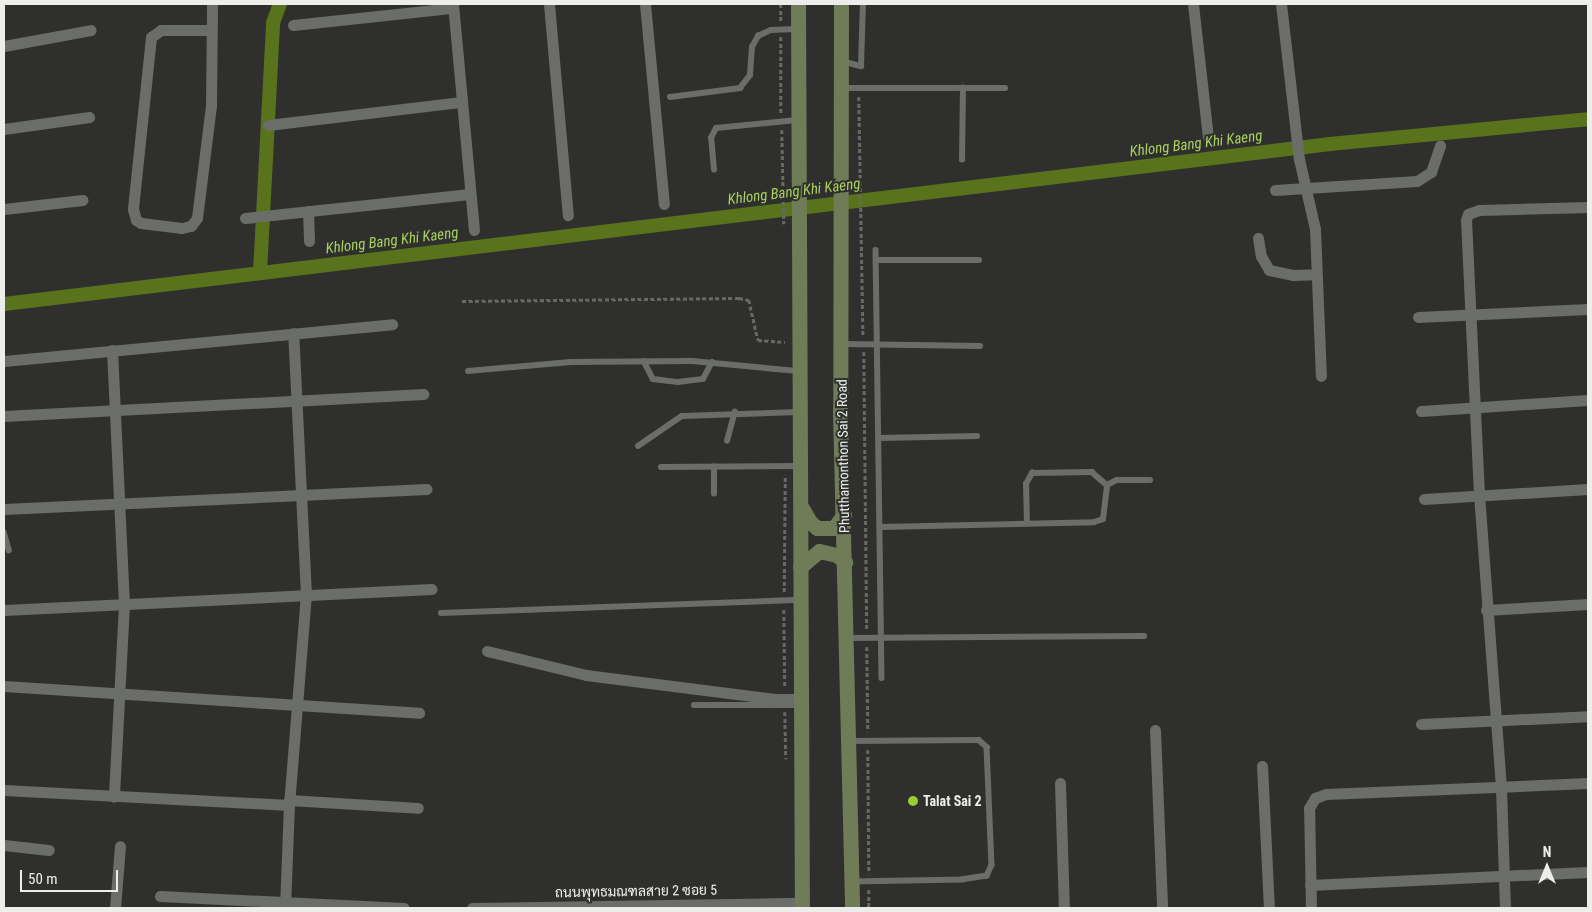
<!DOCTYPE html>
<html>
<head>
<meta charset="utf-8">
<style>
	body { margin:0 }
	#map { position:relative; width:1592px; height:912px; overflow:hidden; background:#2f302e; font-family:"Roboto Condensed",Sarabun,sans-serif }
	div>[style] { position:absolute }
	.canal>* { height:14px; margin:-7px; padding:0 7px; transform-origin:7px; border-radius:7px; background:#58731b }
	.path>* { height:2.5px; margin-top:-1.25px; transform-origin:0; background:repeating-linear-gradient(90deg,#686967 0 4px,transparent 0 6.5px) }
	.lane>* { height:5.5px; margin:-2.75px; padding:0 2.75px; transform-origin:2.75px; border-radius:2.75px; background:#6b6d69 }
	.street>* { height:11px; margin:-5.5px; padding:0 5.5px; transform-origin:5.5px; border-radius:5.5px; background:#6b6d69 }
	.secondary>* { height:15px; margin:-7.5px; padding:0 7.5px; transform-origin:7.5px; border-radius:7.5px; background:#707c57 }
	.dots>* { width:14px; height:14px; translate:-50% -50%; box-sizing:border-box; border:2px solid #2f302e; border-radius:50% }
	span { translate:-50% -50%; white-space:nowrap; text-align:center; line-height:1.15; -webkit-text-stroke:4px #2f302e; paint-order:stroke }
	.street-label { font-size:14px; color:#edeeec }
	.poi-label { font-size:14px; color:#edeeec; font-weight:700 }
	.left { translate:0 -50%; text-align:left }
	.water-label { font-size:15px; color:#aad060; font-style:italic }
	.frame { position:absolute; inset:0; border:5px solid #edeeec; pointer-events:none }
	.north { position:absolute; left:1522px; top:842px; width:50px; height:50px; -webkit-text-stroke:4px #2f302e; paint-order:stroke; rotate:0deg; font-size:14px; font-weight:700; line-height:20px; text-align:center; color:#edeeec }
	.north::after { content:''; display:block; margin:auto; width:18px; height:22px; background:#edeeec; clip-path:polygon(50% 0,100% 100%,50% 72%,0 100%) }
	.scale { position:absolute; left:20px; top:870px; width:98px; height:22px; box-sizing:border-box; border:2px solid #edeeec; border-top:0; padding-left:6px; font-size:15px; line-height:18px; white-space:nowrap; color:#edeeec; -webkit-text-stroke:4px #2f302e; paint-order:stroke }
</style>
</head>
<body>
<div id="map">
	<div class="canal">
		<div style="left:260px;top:273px;width:250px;rotate:-87deg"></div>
		<div style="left:273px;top:23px;width:20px;rotate:-70deg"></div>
		<div style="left:4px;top:304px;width:1336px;rotate:-6.88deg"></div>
		<div style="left:1330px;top:144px;width:259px;rotate:-5.5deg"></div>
	</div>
	<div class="path">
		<div style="left:781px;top:4px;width:18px;rotate:90deg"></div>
		<div style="left:781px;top:37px;width:77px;rotate:90deg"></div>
		<div style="left:859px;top:97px;width:240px;rotate:89deg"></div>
		<div style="left:782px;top:130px;width:94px;rotate:88.8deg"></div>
		<div style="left:462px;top:301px;width:277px;rotate:-0.6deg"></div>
		<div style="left:739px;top:298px;width:10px;rotate:11deg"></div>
		<div style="left:749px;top:300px;width:41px;rotate:77.3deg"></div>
		<div style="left:758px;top:340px;width:27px;rotate:4deg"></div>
		<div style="left:864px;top:352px;width:277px;rotate:89.4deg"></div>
		<div style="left:784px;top:592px;width:117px;rotate:-89.5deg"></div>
		<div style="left:784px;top:610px;width:77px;rotate:89.3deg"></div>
		<div style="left:867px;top:647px;width:85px;rotate:89.3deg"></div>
		<div style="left:785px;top:712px;width:47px;rotate:88.8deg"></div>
		<div style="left:868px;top:750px;width:124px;rotate:89.5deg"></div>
		<div style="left:869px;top:890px;width:18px;rotate:90deg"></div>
	</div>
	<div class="lane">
		<div style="left:842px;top:61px;width:20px;rotate:15deg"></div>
		<div style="left:861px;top:66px;width:62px;rotate:-88.2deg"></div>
		<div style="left:843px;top:88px;width:162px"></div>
		<div style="left:670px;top:97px;width:71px;rotate:-7.3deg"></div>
		<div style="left:740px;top:88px;width:16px;rotate:-52deg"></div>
		<div style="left:750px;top:75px;width:28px;rotate:-86deg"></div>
		<div style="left:752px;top:47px;width:13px;rotate:-61deg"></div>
		<div style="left:758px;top:36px;width:14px;rotate:-25deg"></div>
		<div style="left:771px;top:30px;width:25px;rotate:-2deg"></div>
		<div style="left:962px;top:160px;width:72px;rotate:-89.2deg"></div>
		<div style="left:714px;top:170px;width:32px;rotate:-95deg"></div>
		<div style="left:711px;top:138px;width:11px;rotate:-63deg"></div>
		<div style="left:716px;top:128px;width:81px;rotate:-5.6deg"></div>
		<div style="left:876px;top:250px;width:428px;rotate:89.2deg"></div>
		<div style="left:876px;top:260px;width:103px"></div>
		<div style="left:842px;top:344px;width:138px;rotate:0.8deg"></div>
		<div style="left:644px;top:361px;width:20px;rotate:63deg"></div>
		<div style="left:653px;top:379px;width:25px;rotate:7deg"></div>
		<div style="left:678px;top:382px;width:25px;rotate:-7deg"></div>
		<div style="left:703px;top:379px;width:19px;rotate:-62deg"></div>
		<div style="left:468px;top:371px;width:103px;rotate:-5deg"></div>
		<div style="left:571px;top:362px;width:121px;rotate:-0.5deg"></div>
		<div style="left:692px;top:361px;width:106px;rotate:5.4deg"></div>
		<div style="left:879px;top:438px;width:98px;rotate:-1.2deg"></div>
		<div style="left:727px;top:441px;width:30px;rotate:-75deg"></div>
		<div style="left:638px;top:446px;width:53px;rotate:-34.3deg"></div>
		<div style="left:682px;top:416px;width:117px;rotate:-2deg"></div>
		<div style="left:661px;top:467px;width:137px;rotate:-0.4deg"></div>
		<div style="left:714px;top:494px;width:27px;rotate:-90deg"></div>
		<div style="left:1027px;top:524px;width:40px;rotate:-91.4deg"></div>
		<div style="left:1026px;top:484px;width:13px;rotate:-61deg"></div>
		<div style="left:1032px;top:473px;width:60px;rotate:-1deg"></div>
		<div style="left:1092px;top:472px;width:20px;rotate:41deg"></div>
		<div style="left:881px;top:527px;width:213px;rotate:-1.3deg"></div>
		<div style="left:1094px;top:522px;width:9px;rotate:-18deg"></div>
		<div style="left:1103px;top:519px;width:34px;rotate:-83deg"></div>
		<div style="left:1107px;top:485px;width:11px;rotate:-27deg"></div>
		<div style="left:1117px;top:480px;width:33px"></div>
		<div style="left:4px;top:532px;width:19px;rotate:74deg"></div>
		<div style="left:441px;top:613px;width:359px;rotate:-2.1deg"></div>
		<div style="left:846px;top:638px;width:298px;rotate:-0.4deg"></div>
		<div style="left:694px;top:705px;width:105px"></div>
		<div style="left:848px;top:741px;width:131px;rotate:-0.4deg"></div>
		<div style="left:979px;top:740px;width:11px;rotate:41deg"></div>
		<div style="left:987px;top:747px;width:118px;rotate:87.6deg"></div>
		<div style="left:992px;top:865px;width:12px;rotate:114deg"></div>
		<div style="left:987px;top:876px;width:24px;rotate:171deg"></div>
		<div style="left:963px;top:880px;width:111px;rotate:179deg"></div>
	</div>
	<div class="street">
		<div style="left:453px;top:4px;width:227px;rotate:84.7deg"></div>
		<div style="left:549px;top:4px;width:212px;rotate:84.9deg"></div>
		<div style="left:645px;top:4px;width:201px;rotate:84.6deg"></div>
		<div style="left:1193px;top:4px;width:134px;rotate:83.6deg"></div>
		<div style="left:1281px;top:4px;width:156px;rotate:83.4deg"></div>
		<div style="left:1299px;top:159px;width:72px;rotate:77.1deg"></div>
		<div style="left:1315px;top:229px;width:147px;rotate:87.7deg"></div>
		<div style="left:293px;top:25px;width:161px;rotate:-6.1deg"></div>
		<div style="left:211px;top:30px;width:50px;rotate:180deg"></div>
		<div style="left:161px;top:30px;width:12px;rotate:145deg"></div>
		<div style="left:151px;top:37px;width:173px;rotate:96deg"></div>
		<div style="left:133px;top:209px;width:11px;rotate:75deg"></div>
		<div style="left:136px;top:220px;width:6px;rotate:31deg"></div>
		<div style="left:141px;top:223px;width:41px;rotate:7deg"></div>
		<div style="left:182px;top:228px;width:9px;rotate:-13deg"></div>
		<div style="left:191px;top:226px;width:10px;rotate:-53deg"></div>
		<div style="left:197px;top:218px;width:114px;rotate:-82.9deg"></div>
		<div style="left:211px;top:105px;width:101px;rotate:-89.4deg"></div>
		<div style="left:4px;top:46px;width:88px;rotate:-10.4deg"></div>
		<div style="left:268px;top:125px;width:195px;rotate:-6.8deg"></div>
		<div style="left:4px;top:129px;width:86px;rotate:-8deg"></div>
		<div style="left:1275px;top:190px;width:142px;rotate:-3.6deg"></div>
		<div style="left:1417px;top:181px;width:17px;rotate:-33deg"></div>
		<div style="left:1431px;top:172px;width:28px;rotate:-71deg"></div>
		<div style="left:4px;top:209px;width:79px;rotate:-6.6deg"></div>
		<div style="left:308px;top:211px;width:30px;rotate:88deg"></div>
		<div style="left:245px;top:218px;width:226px;rotate:-6.1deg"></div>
		<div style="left:1258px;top:238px;width:18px;rotate:81deg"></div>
		<div style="left:1261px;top:256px;width:16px;rotate:60deg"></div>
		<div style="left:1269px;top:270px;width:25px;rotate:12deg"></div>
		<div style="left:1293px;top:275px;width:23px;rotate:-2deg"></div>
		<div style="left:1418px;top:317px;width:170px;rotate:-2.7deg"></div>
		<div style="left:112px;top:350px;width:254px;rotate:87.3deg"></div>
		<div style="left:124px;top:604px;width:193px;rotate:93deg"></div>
		<div style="left:4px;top:361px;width:390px;rotate:-5.4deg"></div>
		<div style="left:1421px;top:411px;width:167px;rotate:-3.8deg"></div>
		<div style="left:4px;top:416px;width:420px;rotate:-3deg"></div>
		<div style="left:1424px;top:499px;width:164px;rotate:-3.5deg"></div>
		<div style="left:4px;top:509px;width:423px;rotate:-2.7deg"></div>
		<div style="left:4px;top:610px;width:428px;rotate:-2.8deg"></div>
		<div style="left:1486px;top:610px;width:102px;rotate:-3.4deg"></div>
		<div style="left:487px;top:651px;width:102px;rotate:13.6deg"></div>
		<div style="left:586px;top:675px;width:193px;rotate:7.2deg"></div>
		<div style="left:777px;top:699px;width:23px"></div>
		<div style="left:4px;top:686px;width:416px;rotate:3.7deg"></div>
		<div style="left:1421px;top:724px;width:167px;rotate:-2.7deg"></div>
		<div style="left:1155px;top:730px;width:178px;rotate:87.7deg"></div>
		<div style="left:1262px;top:766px;width:142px;rotate:87.2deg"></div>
		<div style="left:1060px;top:783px;width:125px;rotate:88.2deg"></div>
		<div style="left:4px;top:790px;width:285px;rotate:3deg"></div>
		<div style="left:289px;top:800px;width:129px;rotate:3.5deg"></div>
		<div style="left:4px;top:845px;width:45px;rotate:6.3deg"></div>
		<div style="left:1310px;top:885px;width:278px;rotate:-2.7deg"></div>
		<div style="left:160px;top:896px;width:244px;rotate:2.8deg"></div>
		<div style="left:115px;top:908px;width:62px;rotate:-85.4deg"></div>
		<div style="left:285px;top:908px;width:103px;rotate:-87.8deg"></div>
		<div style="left:289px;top:805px;width:211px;rotate:-85.4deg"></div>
		<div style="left:306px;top:595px;width:262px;rotate:-92.8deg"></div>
		<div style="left:472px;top:908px;width:329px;rotate:-0.9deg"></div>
		<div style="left:1311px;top:908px;width:100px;rotate:-91.1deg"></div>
		<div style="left:1309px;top:808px;width:12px;rotate:-59deg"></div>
		<div style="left:1315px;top:798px;width:12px;rotate:-20deg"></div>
		<div style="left:1326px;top:794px;width:262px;rotate:-2.4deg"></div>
		<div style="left:1505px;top:908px;width:121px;rotate:-91.9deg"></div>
		<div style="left:1501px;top:787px;width:293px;rotate:-94.3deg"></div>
		<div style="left:1479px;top:495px;width:275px;rotate:-92.7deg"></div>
		<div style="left:1466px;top:220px;width:6px;rotate:-72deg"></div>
		<div style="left:1468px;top:214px;width:12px;rotate:-20deg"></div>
		<div style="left:1479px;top:210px;width:109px;rotate:-1.6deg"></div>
	</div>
	<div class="secondary">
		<div style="left:798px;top:4px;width:904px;rotate:89.75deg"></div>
		<div style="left:841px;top:4px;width:407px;rotate:90.1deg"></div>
		<div style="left:840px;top:411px;width:497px;rotate:88.6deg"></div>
		<div style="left:802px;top:508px;width:16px;rotate:60deg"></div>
		<div style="left:810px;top:522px;width:9px;rotate:41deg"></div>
		<div style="left:817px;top:528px;width:17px"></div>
		<div style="left:834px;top:528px;width:17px;rotate:-54deg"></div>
		<div style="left:800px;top:567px;width:25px;rotate:-40deg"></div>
		<div style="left:819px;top:551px;width:18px;rotate:13deg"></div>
		<div style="left:837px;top:555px;width:11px;rotate:41deg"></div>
	</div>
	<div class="dots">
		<div style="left:913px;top:801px;background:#9dca30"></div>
	</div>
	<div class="street-label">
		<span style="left:843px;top:456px;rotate:-91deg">Phutthamonthon Sai 2 Road</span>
		<span style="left:636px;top:891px;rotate:-1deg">ถนนพุทธมณฑลสาย 2 ซอย 5</span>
	</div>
	<div class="poi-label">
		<span class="left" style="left:923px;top:801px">Talat Sai 2</span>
	</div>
	<div class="water-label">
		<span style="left:1196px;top:144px;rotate:-7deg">Khlong Bang Khi Kaeng</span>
		<span style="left:794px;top:192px;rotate:-7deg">Khlong Bang Khi Kaeng</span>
		<span style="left:392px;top:241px;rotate:-7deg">Khlong Bang Khi Kaeng</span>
	</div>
	<div class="frame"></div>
	<div class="north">N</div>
	<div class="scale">50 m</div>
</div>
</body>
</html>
